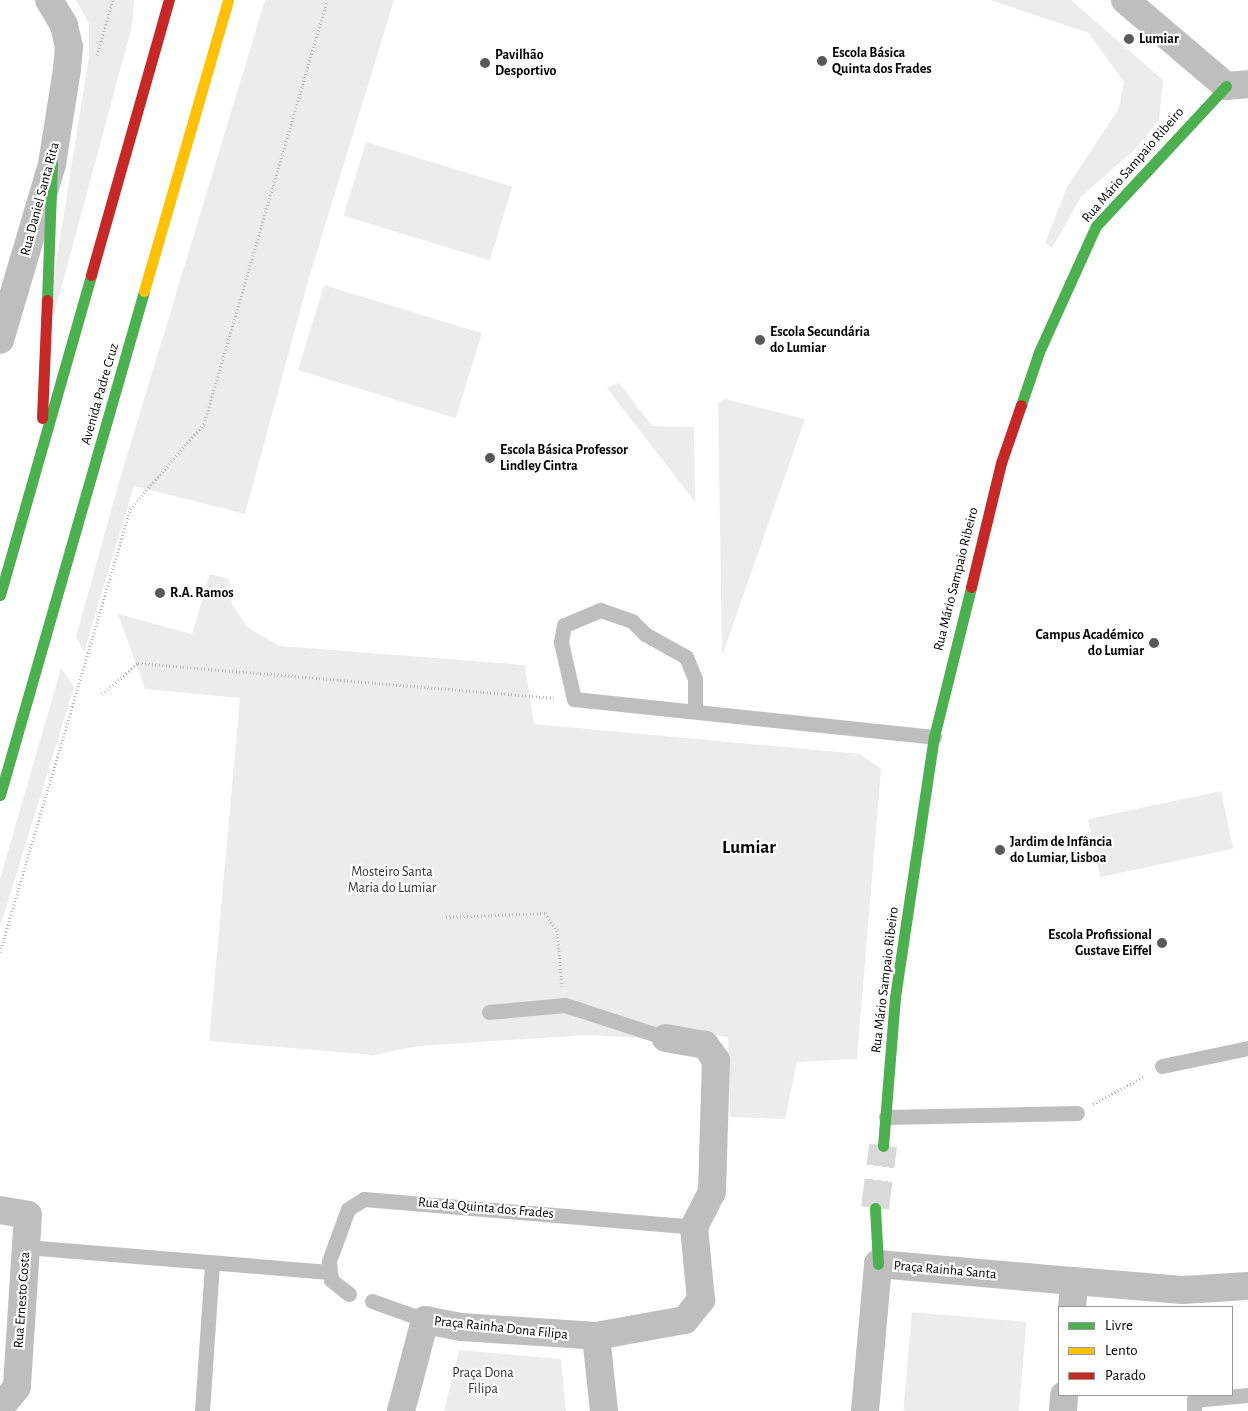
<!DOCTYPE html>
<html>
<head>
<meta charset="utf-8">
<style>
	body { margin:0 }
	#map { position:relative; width:1248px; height:1411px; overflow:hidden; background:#fff; font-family:"Alegreya Sans",sans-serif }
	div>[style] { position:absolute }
	.green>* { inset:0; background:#ececec; transform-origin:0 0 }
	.secondary-tunnel>* { height:28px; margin-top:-14px; transform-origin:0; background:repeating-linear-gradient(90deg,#d9d9d9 0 28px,transparent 0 42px) }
	.path>* { height:3px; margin-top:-1.5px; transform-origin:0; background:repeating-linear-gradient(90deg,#b9b9b9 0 1px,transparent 0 3.5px) }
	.lane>* { height:15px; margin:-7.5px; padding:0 7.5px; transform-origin:7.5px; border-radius:7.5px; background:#bebebe }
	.street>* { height:28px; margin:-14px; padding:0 14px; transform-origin:14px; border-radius:14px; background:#bebebe }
	.fast>* { height:11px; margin:-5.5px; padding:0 5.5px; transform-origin:5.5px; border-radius:5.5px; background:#4caf50 }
	.slow>* { height:11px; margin:-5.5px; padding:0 5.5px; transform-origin:5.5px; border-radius:5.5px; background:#ffc107 }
	.jam>* { height:11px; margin:-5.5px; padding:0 5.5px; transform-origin:5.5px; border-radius:5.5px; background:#c62828 }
	.dots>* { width:14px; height:14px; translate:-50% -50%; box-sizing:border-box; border:2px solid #fff; border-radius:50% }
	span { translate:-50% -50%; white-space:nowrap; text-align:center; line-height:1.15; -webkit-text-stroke:4.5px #fff; paint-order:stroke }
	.poi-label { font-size:14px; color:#000; font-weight:700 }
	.left { translate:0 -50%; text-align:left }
	.right { translate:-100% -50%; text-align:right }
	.street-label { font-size:14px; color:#000 }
	.park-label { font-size:14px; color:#333 }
	.district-label { font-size:19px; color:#000; font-weight:700 }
	.legend { position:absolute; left:1058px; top:1306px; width:175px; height:90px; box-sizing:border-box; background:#fff; border:1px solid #999; margin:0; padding:6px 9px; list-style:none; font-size:15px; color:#000 }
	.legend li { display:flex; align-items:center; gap:10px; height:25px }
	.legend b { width:25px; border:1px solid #999 }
</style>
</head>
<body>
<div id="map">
	<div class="green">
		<div style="clip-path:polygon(76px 0,134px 0,132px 26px,54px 315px,47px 320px,89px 56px,89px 24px)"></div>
		<div style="clip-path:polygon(265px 0,394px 0,309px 278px,245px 514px,134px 486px,84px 652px,76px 637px,119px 482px)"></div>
		<div style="clip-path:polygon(990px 0,1071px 0,1163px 80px,1159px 121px,1133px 151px,1081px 197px,1052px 248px,1045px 243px,1067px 187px,1119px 108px,1124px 82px,1089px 33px)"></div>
		<div style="left:366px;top:142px;width:153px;height:77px;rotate:17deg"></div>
		<div style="left:324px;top:285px;width:165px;height:89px;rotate:17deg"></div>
		<div style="clip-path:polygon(619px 383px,652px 426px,694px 427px,695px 502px,607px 388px)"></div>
		<div style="clip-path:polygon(725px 399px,805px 419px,722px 656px,718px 403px)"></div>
		<div style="clip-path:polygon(210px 574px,229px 579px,232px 604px,247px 627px,280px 646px,525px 665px,534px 724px,860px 754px,881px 769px,857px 1059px,797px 1062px,785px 1119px,730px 1117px,728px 1037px,668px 1029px,641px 1038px,588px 1035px,419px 1046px,373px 1055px,209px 1041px,240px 698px,145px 689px,118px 614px,192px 634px)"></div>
		<div style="clip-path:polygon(61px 668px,74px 687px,0 927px,0 879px)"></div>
		<div style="left:1221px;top:791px;width:59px;height:136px;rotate:78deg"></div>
		<div style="left:912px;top:1312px;width:115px;height:99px;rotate:5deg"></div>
		<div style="clip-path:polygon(459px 1350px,561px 1359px,566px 1411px,444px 1411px)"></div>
	</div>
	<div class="secondary-tunnel">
		<div style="left:875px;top:1208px;width:63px;rotate:-82.6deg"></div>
	</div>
	<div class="path">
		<div style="left:97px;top:55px;width:57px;rotate:-73.8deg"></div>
		<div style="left:102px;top:694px;width:48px;rotate:-40.7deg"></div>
		<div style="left:138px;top:663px;width:417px;rotate:4.8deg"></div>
		<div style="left:446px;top:917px;width:99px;rotate:-2.3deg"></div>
		<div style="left:545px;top:913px;width:21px;rotate:55deg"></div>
		<div style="left:557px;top:930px;width:56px;rotate:84.9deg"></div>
		<div style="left:0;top:952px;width:462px;rotate:-73.6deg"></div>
		<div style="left:130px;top:509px;width:113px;rotate:-49deg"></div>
		<div style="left:204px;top:424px;width:441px;rotate:-73.8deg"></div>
		<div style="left:1093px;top:1104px;width:59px;rotate:-28.3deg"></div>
	</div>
	<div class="lane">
		<div style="left:695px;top:710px;width:31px;rotate:-90deg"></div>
		<div style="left:695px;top:679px;width:24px;rotate:-112deg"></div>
		<div style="left:686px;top:657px;width:47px;rotate:-150.7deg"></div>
		<div style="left:645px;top:634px;width:18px;rotate:-135deg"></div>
		<div style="left:632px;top:621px;width:34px;rotate:-161deg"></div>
		<div style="left:600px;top:610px;width:39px;rotate:157deg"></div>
		<div style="left:564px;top:625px;width:17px;rotate:100deg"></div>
		<div style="left:561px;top:642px;width:58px;rotate:77.2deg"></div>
		<div style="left:574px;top:699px;width:362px;rotate:6deg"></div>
		<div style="left:489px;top:1012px;width:76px;rotate:-5.3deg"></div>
		<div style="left:565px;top:1005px;width:106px;rotate:18.1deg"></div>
		<div style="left:1162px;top:1066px;width:88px;rotate:-11.8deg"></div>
		<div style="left:886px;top:1117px;width:191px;rotate:-1.2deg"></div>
		<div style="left:26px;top:1247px;width:304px;rotate:4.7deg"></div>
		<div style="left:349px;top:1294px;width:23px;rotate:-142deg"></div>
		<div style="left:331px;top:1280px;width:19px;rotate:-96deg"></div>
		<div style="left:329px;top:1261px;width:55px;rotate:-69.9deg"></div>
		<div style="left:348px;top:1209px;width:19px;rotate:-32deg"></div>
		<div style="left:364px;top:1199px;width:331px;rotate:4.8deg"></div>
		<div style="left:372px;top:1301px;width:56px;rotate:19.7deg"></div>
		<div style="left:202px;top:1411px;width:148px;rotate:-86.1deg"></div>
		<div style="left:1194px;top:1411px;width:11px;rotate:-90deg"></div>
		<div style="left:1194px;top:1400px;width:54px;rotate:-5.3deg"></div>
	</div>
	<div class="street">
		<div style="left:1125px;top:0;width:133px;rotate:40.4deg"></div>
		<div style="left:1226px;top:86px;width:22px;rotate:-5deg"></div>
		<div style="left:0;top:340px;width:184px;rotate:-73.5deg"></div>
		<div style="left:52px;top:164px;width:96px;rotate:-81deg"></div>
		<div style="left:67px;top:69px;width:22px;rotate:-85deg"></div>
		<div style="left:69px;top:47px;width:23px;rotate:-103deg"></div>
		<div style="left:64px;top:25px;width:29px;rotate:-121deg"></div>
		<div style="left:0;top:1210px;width:28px;rotate:10deg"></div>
		<div style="left:28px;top:1215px;width:172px;rotate:93.7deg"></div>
		<div style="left:17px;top:1387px;width:27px;rotate:129deg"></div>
		<div style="left:1074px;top:1281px;width:109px;rotate:4.7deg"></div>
		<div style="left:1183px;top:1290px;width:65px;rotate:-3.5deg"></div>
		<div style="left:596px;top:1336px;width:90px;rotate:-10.2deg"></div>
		<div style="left:685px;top:1320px;width:26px;rotate:-51deg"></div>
		<div style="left:701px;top:1300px;width:73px;rotate:-95.5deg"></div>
		<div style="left:694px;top:1227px;width:39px;rotate:-63deg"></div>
		<div style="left:712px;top:1192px;width:132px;rotate:-88.3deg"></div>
		<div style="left:716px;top:1060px;width:19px;rotate:-126deg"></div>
		<div style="left:705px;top:1045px;width:40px;rotate:-170deg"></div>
		<div style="left:401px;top:1411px;width:94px;rotate:-75.2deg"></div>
		<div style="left:425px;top:1320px;width:38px;rotate:11deg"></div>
		<div style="left:462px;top:1327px;width:134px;rotate:3.8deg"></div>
		<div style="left:596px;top:1336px;width:75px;rotate:83.9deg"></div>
		<div style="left:865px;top:1411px;width:148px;rotate:-84.9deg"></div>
		<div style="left:878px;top:1264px;width:197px;rotate:5deg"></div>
		<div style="left:1074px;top:1281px;width:26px;rotate:94deg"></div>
		<div style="left:1063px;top:1411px;width:16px;rotate:-86deg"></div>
	</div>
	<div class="fast">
		<div style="left:47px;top:300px;width:136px;rotate:-87.9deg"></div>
		<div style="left:1021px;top:405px;width:56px;rotate:-71.2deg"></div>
		<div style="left:1039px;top:352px;width:138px;rotate:-65.7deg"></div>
		<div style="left:1096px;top:226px;width:191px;rotate:-47.1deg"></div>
		<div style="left:0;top:595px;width:333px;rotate:-74.1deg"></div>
		<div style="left:0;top:795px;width:524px;rotate:-74.05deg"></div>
		<div style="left:883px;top:1146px;width:149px;rotate:-85.4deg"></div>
		<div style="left:895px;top:997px;width:263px;rotate:-81.5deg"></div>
		<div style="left:934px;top:737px;width:154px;rotate:-76.1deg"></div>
		<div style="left:875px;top:1208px;width:56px;rotate:86.9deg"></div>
	</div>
	<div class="slow">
		<div style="left:144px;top:291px;width:303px;rotate:-73.9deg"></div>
	</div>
	<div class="jam">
		<div style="left:91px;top:275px;width:286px;rotate:-74.2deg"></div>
		<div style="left:42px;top:418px;width:118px;rotate:-87.6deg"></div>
		<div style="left:971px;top:587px;width:128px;rotate:-76.4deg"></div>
		<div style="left:1001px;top:463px;width:61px;rotate:-71deg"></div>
	</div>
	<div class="dots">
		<div style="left:1129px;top:39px;background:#595959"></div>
		<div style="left:822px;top:61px;background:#595959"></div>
		<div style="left:485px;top:63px;background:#595959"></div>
		<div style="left:760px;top:340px;background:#595959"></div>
		<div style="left:490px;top:458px;background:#595959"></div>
		<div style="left:160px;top:593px;background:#595959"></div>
		<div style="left:1154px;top:643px;background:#595959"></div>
		<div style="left:1000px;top:850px;background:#595959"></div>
		<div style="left:1162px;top:943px;background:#595959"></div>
	</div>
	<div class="poi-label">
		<span class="left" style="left:1139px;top:39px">Lumiar</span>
		<span class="left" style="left:832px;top:61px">Escola Básica<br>Quinta dos Frades</span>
		<span class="left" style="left:495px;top:63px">Pavilhão<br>Desportivo</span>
		<span class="left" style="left:770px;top:340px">Escola Secundária<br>do Lumiar</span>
		<span class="left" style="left:500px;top:458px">Escola Básica Professor<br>Lindley Cintra</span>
		<span class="left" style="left:170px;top:593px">R.A. Ramos</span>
		<span class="right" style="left:1144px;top:643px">Campus Académico<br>do Lumiar</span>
		<span class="left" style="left:1010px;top:850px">Jardim de Infância<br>do Lumiar, Lisboa</span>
		<span class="right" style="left:1152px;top:943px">Escola Profissional<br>Gustave Eiffel</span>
	</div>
	<div class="street-label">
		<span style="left:1133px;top:165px;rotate:-49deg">Rua Mário Sampaio Ribeiro</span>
		<span style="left:40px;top:199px;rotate:-75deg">Rua Daniel Santa Rita</span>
		<span style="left:100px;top:394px;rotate:-74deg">Avenida Padre Cruz</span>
		<span style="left:956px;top:579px;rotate:-76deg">Rua Mário Sampaio Ribeiro</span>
		<span style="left:885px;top:980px;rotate:-83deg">Rua Mário Sampaio Ribeiro</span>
		<span style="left:486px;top:1208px;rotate:5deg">Rua da Quinta dos Frades</span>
		<span style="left:945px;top:1270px;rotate:5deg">Praça Rainha Santa</span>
		<span style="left:22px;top:1300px;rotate:-86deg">Rua Ernesto Costa</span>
		<span style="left:501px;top:1328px;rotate:6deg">Praça Rainha Dona Filipa</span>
	</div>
	<div class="park-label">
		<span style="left:392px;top:880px">Mosteiro Santa<br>Maria do Lumiar</span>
		<span style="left:483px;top:1381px">Praça Dona<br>Filipa</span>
	</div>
	<div class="district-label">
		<span style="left:749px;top:848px">Lumiar</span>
	</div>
	<ul class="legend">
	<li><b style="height:6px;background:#4caf50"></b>Livre</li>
	<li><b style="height:6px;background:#ffc107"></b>Lento</li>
	<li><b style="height:6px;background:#c62828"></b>Parado</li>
	</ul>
</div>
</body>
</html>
